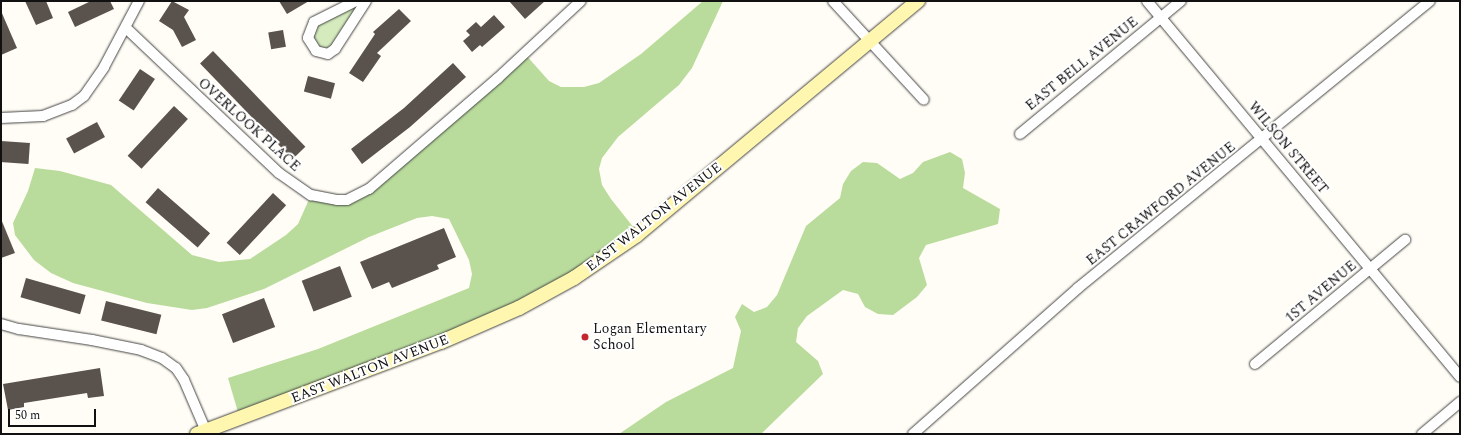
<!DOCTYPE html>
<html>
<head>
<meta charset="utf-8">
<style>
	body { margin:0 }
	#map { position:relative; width:1461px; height:435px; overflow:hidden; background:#fffdf5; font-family:Spectral,serif }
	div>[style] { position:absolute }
	.green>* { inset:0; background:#d5ebbd }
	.forest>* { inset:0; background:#b9dc9c }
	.building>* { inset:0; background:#5a524d; transform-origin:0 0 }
	.roads { filter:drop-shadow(0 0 1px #444) drop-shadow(0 0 1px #444) }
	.minor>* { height:10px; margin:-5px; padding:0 5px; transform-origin:5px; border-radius:5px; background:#fff }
	.secondary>* { height:14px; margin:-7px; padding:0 7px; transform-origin:7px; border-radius:7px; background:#fff6b0 }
	.dots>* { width:11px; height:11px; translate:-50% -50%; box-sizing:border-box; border:2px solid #fff; border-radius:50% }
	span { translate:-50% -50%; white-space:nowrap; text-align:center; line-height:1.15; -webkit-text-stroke:4px #fff; paint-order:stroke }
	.street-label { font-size:14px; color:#111 }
	.poi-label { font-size:14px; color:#111 }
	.left { translate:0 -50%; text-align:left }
	.frame { position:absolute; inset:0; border:2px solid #111; pointer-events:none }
	.scale { position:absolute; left:8px; top:409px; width:88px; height:18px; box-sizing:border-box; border:2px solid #111; border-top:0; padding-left:5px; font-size:12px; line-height:14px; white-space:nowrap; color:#111; -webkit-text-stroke:3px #fff; paint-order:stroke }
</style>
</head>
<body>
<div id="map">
	<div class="green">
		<div style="clip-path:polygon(366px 1px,341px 41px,321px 54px,309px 30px,314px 22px)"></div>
	</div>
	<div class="forest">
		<div style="clip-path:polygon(703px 1px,723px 1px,692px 68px,679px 85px,618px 137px,602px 158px,599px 169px,602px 185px,611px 199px,634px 228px,599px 255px,518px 305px,240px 419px,228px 378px,318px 349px,469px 288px,472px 274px,469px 260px,449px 219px,432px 216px,417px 218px,369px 237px,264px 289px,207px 308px,192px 310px,147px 303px,73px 283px,51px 273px,34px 260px,15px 235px,13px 223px,28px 191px,35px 168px,60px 171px,111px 185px,192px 255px,219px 262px,250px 259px,286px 235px,298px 224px,311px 195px,358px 196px,525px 54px,549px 81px,561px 87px,584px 87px,599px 83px,641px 54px)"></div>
		<div style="clip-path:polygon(950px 152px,962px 159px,965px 173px,963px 188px,1000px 209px,998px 224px,926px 245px,919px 258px,927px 285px,917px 297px,893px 315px,878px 314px,865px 307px,858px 294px,843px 290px,807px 316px,798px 328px,796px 342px,818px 361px,823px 374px,761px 434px,619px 434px,666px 402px,733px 368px,741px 331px,735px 317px,742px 304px,754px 312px,767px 307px,777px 295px,806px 226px,840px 198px,843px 184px,851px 171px,863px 162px,877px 163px,900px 179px,913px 173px,923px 162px)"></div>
	</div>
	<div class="building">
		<div style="clip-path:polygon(25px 1px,46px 1px,53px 18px,36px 25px)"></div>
		<div style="clip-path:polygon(91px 1px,110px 1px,114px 9px,75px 27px,68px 12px)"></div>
		<div style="clip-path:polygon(172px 1px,189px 10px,184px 17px,196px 40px,182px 47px,173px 30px,159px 21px)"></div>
		<div style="clip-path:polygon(279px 1px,309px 1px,287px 14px)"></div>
		<div style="clip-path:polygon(509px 1px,545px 1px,525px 19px)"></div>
		<div style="clip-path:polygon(399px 9px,411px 21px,377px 53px,381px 56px,363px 82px,349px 73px,375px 34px,373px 32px)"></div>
		<div style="clip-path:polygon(1px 11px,17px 48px,1px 55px)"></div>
		<div style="clip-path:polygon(494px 15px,505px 27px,482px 47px,480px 45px,472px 52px,463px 41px,470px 35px,466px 31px,476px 22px,481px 27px)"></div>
		<div style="left:283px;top:30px;width:17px;height:15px;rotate:80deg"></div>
		<div style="left:213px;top:51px;width:133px;height:18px;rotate:46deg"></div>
		<div style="clip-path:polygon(453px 63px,466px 77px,410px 127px,362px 164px,351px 149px,404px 108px)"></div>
		<div style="left:140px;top:69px;width:18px;height:38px;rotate:34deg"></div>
		<div style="left:308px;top:76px;width:28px;height:16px;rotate:15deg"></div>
		<div style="left:174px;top:106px;width:19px;height:68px;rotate:43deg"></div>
		<div style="left:97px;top:122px;width:17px;height:35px;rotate:62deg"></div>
		<div style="left:1px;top:141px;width:29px;height:21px;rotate:4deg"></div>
		<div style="left:158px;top:188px;width:69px;height:19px;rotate:41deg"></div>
		<div style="left:273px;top:193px;width:18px;height:68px;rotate:43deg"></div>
		<div style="clip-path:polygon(1px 219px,15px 253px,1px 258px)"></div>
		<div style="clip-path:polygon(444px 228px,456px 257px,437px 265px,439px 269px,392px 288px,389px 282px,372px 289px,360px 262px)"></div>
		<div style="left:340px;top:266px;width:33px;height:41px;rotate:69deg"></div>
		<div style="left:26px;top:278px;width:62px;height:20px;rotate:16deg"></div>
		<div style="left:264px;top:298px;width:31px;height:45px;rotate:69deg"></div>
		<div style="left:106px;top:301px;width:57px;height:20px;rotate:14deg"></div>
		<div style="clip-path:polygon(100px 368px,104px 396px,88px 398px,87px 393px,24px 403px,24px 407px,8px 410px,3px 384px)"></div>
	</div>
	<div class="roads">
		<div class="minor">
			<div style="left:356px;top:1px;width:47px;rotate:153.4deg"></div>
			<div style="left:314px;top:22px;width:17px;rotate:111deg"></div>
			<div style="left:308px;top:38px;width:15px;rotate:58deg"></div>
			<div style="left:316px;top:51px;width:12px;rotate:14deg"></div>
			<div style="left:328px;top:54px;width:9px;rotate:-36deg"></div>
			<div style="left:335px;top:49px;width:57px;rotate:-57.1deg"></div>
			<div style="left:833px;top:1px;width:134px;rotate:47.4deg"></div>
			<div style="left:1147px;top:1px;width:489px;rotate:50.2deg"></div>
			<div style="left:126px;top:28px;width:211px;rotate:43.5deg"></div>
			<div style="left:279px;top:173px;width:39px;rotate:35deg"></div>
			<div style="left:311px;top:195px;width:26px;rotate:11deg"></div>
			<div style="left:337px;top:200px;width:10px"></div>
			<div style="left:347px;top:200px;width:25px;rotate:-27deg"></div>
			<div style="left:369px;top:189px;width:170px;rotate:-40.7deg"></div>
			<div style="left:498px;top:78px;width:113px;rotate:-42.9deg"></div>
			<div style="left:1px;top:118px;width:42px;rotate:-2.7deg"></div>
			<div style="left:43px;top:116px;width:31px;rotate:-21deg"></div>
			<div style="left:72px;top:105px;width:15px;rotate:-37deg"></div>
			<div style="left:84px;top:96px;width:35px;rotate:-55deg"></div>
			<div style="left:104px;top:67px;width:75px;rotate:-62.1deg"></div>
			<div style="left:1020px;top:134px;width:209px;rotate:-39.6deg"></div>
			<div style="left:1px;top:324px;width:19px;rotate:16deg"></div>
			<div style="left:19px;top:329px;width:74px;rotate:8.6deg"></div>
			<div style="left:92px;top:340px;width:50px;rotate:11.5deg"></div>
			<div style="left:141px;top:350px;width:22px;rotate:21deg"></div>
			<div style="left:162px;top:358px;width:17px;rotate:36deg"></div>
			<div style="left:176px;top:368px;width:14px;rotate:56deg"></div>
			<div style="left:184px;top:380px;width:56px;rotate:66.7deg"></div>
			<div style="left:1255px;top:364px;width:195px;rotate:-39.6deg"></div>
			<div style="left:913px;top:434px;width:220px;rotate:-41.5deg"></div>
			<div style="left:1078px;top:288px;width:454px;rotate:-39.2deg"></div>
			<div style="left:1422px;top:434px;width:50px;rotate:-40.1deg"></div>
		</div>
		<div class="secondary">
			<div style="left:197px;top:434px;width:261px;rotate:-20.7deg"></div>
			<div style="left:441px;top:342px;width:85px;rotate:-23.6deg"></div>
			<div style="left:519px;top:308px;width:63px;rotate:-28.6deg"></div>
			<div style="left:574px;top:278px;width:76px;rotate:-34.3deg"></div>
			<div style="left:637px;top:235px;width:366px;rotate:-39.8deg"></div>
		</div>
	</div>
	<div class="dots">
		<div style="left:585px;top:337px;background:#c4262e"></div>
	</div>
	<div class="street-label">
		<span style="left:1082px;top:64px;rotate:-39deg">EAST BELL AVENUE</span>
		<span style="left:249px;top:125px;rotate:42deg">OVERLOOK PLACE</span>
		<span style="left:1288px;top:148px;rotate:50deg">WILSON STREET</span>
		<span style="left:1161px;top:204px;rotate:-39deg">EAST CRAWFORD AVENUE</span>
		<span style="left:654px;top:217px;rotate:-38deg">EAST WALTON AVENUE</span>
		<span style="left:1321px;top:292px;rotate:-40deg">1ST AVENUE</span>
		<span style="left:370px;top:369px;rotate:-21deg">EAST WALTON AVENUE</span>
	</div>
	<div class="poi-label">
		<span class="left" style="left:593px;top:337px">Logan Elementary<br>School</span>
	</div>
	<div class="frame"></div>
	<div class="scale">50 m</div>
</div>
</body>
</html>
